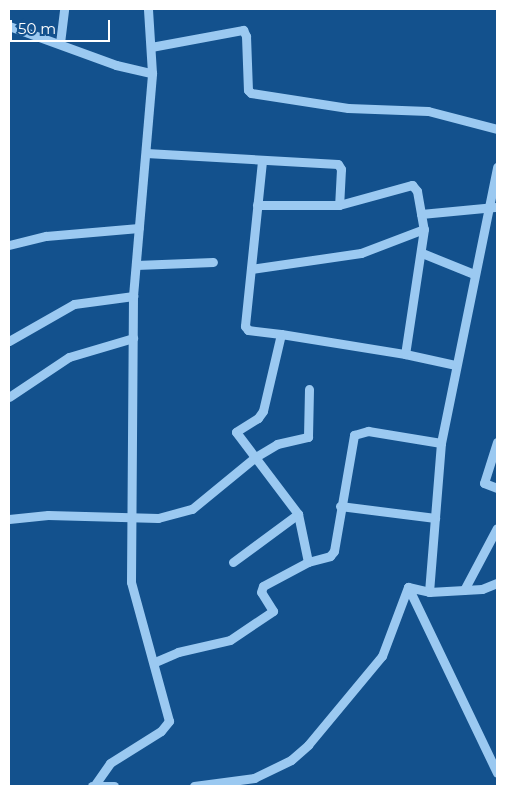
<!DOCTYPE html>
<html>
<head>
<meta charset="utf-8">
<style>
	body { margin:0 }
	#map { position:relative; width:506px; height:795px; overflow:hidden; background:#13518d; font-family:Montserrat,sans-serif }
	div>[style] { position:absolute }
	.minor>* { height:9px; margin:-4.5px; padding:0 4.5px; transform-origin:4.5px; border-radius:4.5px; background:#9bc9f1 }
	span { translate:-50% -50%; white-space:nowrap; text-align:center; line-height:1.15; -webkit-text-stroke:5px #13518d; paint-order:stroke }
	.frame { position:absolute; inset:0; border:10px solid #fff; pointer-events:none }
	.scale { position:absolute; left:10px; top:20px; width:100px; height:22px; box-sizing:border-box; border:2px solid #fff; border-top:0; padding-left:6px; font-size:15px; line-height:18px; white-space:nowrap; color:#fff; -webkit-text-stroke:4px #13518d; paint-order:stroke }
</style>
</head>
<body>
<div id="map">
	<div class="minor">
		<div style="left:9px;top:26px;width:114px;rotate:20deg"></div>
		<div style="left:116px;top:65px;width:37px;rotate:13deg"></div>
		<div style="left:60px;top:43px;width:34px;rotate:-83deg"></div>
		<div style="left:151px;top:47px;width:94px;rotate:-10.5deg"></div>
		<div style="left:243px;top:30px;width:7px;rotate:63deg"></div>
		<div style="left:246px;top:36px;width:54px;rotate:87.9deg"></div>
		<div style="left:248px;top:90px;width:4px;rotate:45deg"></div>
		<div style="left:251px;top:93px;width:98px;rotate:8.8deg"></div>
		<div style="left:348px;top:108px;width:80px;rotate:2.1deg"></div>
		<div style="left:428px;top:111px;width:71px;rotate:14.6deg"></div>
		<div style="left:146px;top:153px;width:192px;rotate:3.3deg"></div>
		<div style="left:338px;top:164px;width:6px;rotate:59deg"></div>
		<div style="left:341px;top:169px;width:36px;rotate:93deg"></div>
		<div style="left:262px;top:161px;width:166px;rotate:95.9deg"></div>
		<div style="left:245px;top:326px;width:5px;rotate:53deg"></div>
		<div style="left:248px;top:330px;width:33px;rotate:7deg"></div>
		<div style="left:281px;top:334px;width:79px;rotate:103.2deg"></div>
		<div style="left:263px;top:411px;width:9px;rotate:126deg"></div>
		<div style="left:258px;top:418px;width:26px;rotate:148deg"></div>
		<div style="left:236px;top:432px;width:103px;rotate:52.9deg"></div>
		<div style="left:298px;top:514px;width:49px;rotate:78.2deg"></div>
		<div style="left:257px;top:205px;width:82px"></div>
		<div style="left:339px;top:205px;width:76px;rotate:-15.3deg"></div>
		<div style="left:412px;top:185px;width:8px;rotate:50deg"></div>
		<div style="left:417px;top:191px;width:39px;rotate:80deg"></div>
		<div style="left:424px;top:229px;width:126px;rotate:98.6deg"></div>
		<div style="left:405px;top:354px;width:51px;rotate:12.4deg"></div>
		<div style="left:421px;top:214px;width:74px;rotate:-5.4deg"></div>
		<div style="left:9px;top:245px;width:38px;rotate:-14deg"></div>
		<div style="left:46px;top:236px;width:93px;rotate:-4.9deg"></div>
		<div style="left:422px;top:253px;width:56px;rotate:22deg"></div>
		<div style="left:136px;top:265px;width:77px;rotate:-2.2deg"></div>
		<div style="left:251px;top:269px;width:111px;rotate:-8.3deg"></div>
		<div style="left:361px;top:253px;width:67px;rotate:-20.9deg"></div>
		<div style="left:281px;top:334px;width:126px;rotate:9.2deg"></div>
		<div style="left:9px;top:341px;width:75px;rotate:-29.6deg"></div>
		<div style="left:74px;top:304px;width:60px;rotate:-7.7deg"></div>
		<div style="left:9px;top:397px;width:72px;rotate:-33.7deg"></div>
		<div style="left:69px;top:357px;width:67px;rotate:-16.5deg"></div>
		<div style="left:497px;top:442px;width:43px;rotate:107.6deg"></div>
		<div style="left:484px;top:483px;width:14px;rotate:21deg"></div>
		<div style="left:340px;top:506px;width:96px;rotate:7.2deg"></div>
		<div style="left:9px;top:519px;width:39px;rotate:-6deg"></div>
		<div style="left:48px;top:515px;width:110px;rotate:1.6deg"></div>
		<div style="left:158px;top:518px;width:35px;rotate:-15deg"></div>
		<div style="left:192px;top:509px;width:80px;rotate:-39.4deg"></div>
		<div style="left:254px;top:458px;width:27px;rotate:-31deg"></div>
		<div style="left:277px;top:444px;width:32px;rotate:-13deg"></div>
		<div style="left:308px;top:437px;width:48px;rotate:-88.8deg"></div>
		<div style="left:233px;top:562px;width:81px;rotate:-36.4deg"></div>
		<div style="left:408px;top:587px;width:206px;rotate:64.4deg"></div>
		<div style="left:464px;top:590px;width:70px;rotate:-62deg"></div>
		<div style="left:429px;top:592px;width:53px;rotate:-3.2deg"></div>
		<div style="left:482px;top:589px;width:16px;rotate:-22deg"></div>
		<div style="left:155px;top:662px;width:25px;rotate:-23deg"></div>
		<div style="left:178px;top:652px;width:53px;rotate:-13deg"></div>
		<div style="left:230px;top:640px;width:52px;rotate:-34deg"></div>
		<div style="left:273px;top:611px;width:22px;rotate:-122deg"></div>
		<div style="left:261px;top:592px;width:6px;rotate:-72deg"></div>
		<div style="left:263px;top:586px;width:51px;rotate:-28.1deg"></div>
		<div style="left:308px;top:562px;width:23px;rotate:-15deg"></div>
		<div style="left:330px;top:556px;width:6px;rotate:-51deg"></div>
		<div style="left:334px;top:551px;width:118px;rotate:-80.2deg"></div>
		<div style="left:354px;top:435px;width:15px;rotate:-16deg"></div>
		<div style="left:368px;top:431px;width:74px;rotate:9.3deg"></div>
		<div style="left:92px;top:786px;width:22px"></div>
		<div style="left:94px;top:786px;width:28px;rotate:-55deg"></div>
		<div style="left:110px;top:763px;width:60px;rotate:-32.1deg"></div>
		<div style="left:161px;top:731px;width:13px;rotate:-51deg"></div>
		<div style="left:169px;top:721px;width:144px;rotate:-105.3deg"></div>
		<div style="left:131px;top:582px;width:286px;rotate:-89.6deg"></div>
		<div style="left:133px;top:296px;width:224px;rotate:-85.1deg"></div>
		<div style="left:152px;top:73px;width:64px;rotate:-93.6deg"></div>
		<div style="left:194px;top:786px;width:61px;rotate:-7.6deg"></div>
		<div style="left:254px;top:778px;width:41px;rotate:-25.9deg"></div>
		<div style="left:291px;top:760px;width:23px;rotate:-41deg"></div>
		<div style="left:308px;top:745px;width:116px;rotate:-50.3deg"></div>
		<div style="left:382px;top:656px;width:74px;rotate:-69.4deg"></div>
		<div style="left:408px;top:587px;width:22px;rotate:13deg"></div>
		<div style="left:429px;top:592px;width:149px;rotate:-85.4deg"></div>
		<div style="left:441px;top:443px;width:282px;rotate:-78.5deg"></div>
	</div>
	<div class="frame"></div>
	<div class="scale">50 m</div>
</div>
</body>
</html>
